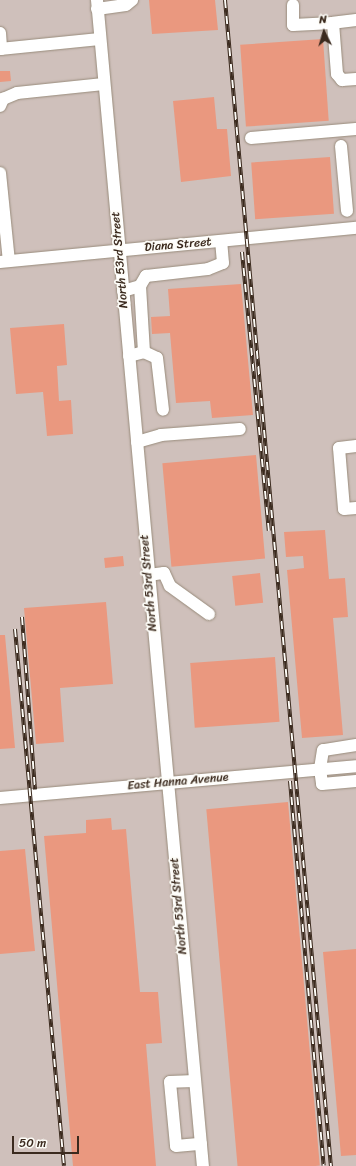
<!DOCTYPE html>
<html>
<head>
<meta charset="utf-8">
<style>
	body { margin:0 }
	#map { position:relative; width:356px; height:1166px; overflow:hidden; background:#f5ecd8; font-family:Sriracha,sans-serif }
	div>[style] { position:absolute }
	.industrial>* { inset:0; background:#cfc0bb; transform-origin:0 0 }
	.building>* { inset:0; background:#ea987f; transform-origin:0 0 }
	.roads { filter:drop-shadow(0 0 1px #988b7b) drop-shadow(0 0 1px #988b7b) }
	.minor>* { height:12px; margin:-6px; padding:0 6px; transform-origin:6px; border-radius:6px; background:#fff }
	.rail>* { height:4px; margin-top:-2px; transform-origin:0; background:repeating-linear-gradient(90deg,#fdfcf7 0 8px,#3b2a1e 0 16px); box-sizing:border-box; border-block:1px solid #3b2a1e }
	span { translate:-50% -50%; white-space:nowrap; text-align:center; line-height:1.15; -webkit-text-stroke:3.5px #fdfcf7; paint-order:stroke }
	.street-label { font-size:12px; color:#3b2a1e }
	.north { position:absolute; left:304px; top:12px; width:40px; height:40px; -webkit-text-stroke:3px #fdfcf7; paint-order:stroke; rotate:355deg; font-size:11px; font-weight:700; line-height:16px; text-align:center; color:#3b2a1e }
	.north::after { content:''; display:block; margin:auto; width:14px; height:18px; background:#3b2a1e; clip-path:polygon(50% 0,100% 100%,50% 72%,0 100%) }
	.scale { position:absolute; left:12px; top:1136px; width:67px; height:18px; box-sizing:border-box; border:2px solid #3b2a1e; border-top:0; padding-left:5px; font-size:12px; line-height:14px; white-space:nowrap; color:#3b2a1e; -webkit-text-stroke:3px #fdfcf7; paint-order:stroke }
</style>
</head>
<body>
<div id="map">
	<div class="industrial">
		<div style="left:0;top:0;width:356px;height:1166px"></div>
	</div>
	<div class="building">
		<div style="clip-path:polygon(149px 0,215px 0,218px 30px,152px 34px)"></div>
		<div style="left:323px;top:39px;width:82px;height:83px;rotate:86deg"></div>
		<div style="clip-path:polygon(0 71px,10px 71px,11px 81px,0 82px)"></div>
		<div style="clip-path:polygon(214px 97px,217px 129px,227px 129px,231px 176px,181px 182px,173px 101px)"></div>
		<div style="left:330px;top:157px;width:57px;height:79px;rotate:86deg"></div>
		<div style="clip-path:polygon(241px 284px,253px 415px,212px 418px,210px 401px,176px 403px,170px 333px,152px 334px,151px 317px,170px 316px,168px 289px)"></div>
		<div style="clip-path:polygon(64px 324px,67px 365px,57px 366px,59px 401px,71px 400px,73px 434px,47px 436px,43px 392px,16px 394px,10px 328px)"></div>
		<div style="left:256px;top:455px;width:104px;height:94px;rotate:85deg"></div>
		<div style="clip-path:polygon(325px 530px,329px 579px,345px 578px,348px 617px,333px 618px,343px 735px,302px 738px,287px 570px,304px 568px,303px 556px,286px 557px,284px 532px)"></div>
		<div style="left:123px;top:556px;width:10px;height:19px;rotate:84deg"></div>
		<div style="left:260px;top:573px;width:30px;height:28px;rotate:84deg"></div>
		<div style="clip-path:polygon(106px 602px,113px 684px,60px 688px,64px 742px,36px 744px,24px 608px)"></div>
		<div style="clip-path:polygon(0 635px,5px 635px,15px 748px,0 749px)"></div>
		<div style="left:275px;top:657px;width:65px;height:85px;rotate:86deg"></div>
		<div style="left:288px;top:802px;width:365px;height:82px;rotate:85deg"></div>
		<div style="clip-path:polygon(111px 818px,112px 830px,126px 829px,140px 992px,158px 992px,162px 1043px,146px 1044px,156px 1166px,73px 1166px,44px 836px,86px 833px,86px 820px)"></div>
		<div style="clip-path:polygon(25px 849px,35px 951px,0 954px,0 851px)"></div>
		<div style="clip-path:polygon(356px 949px,356px 1155px,341px 1156px,323px 952px)"></div>
	</div>
	<div class="roads">
		<div class="minor">
			<div style="left:97px;top:0;width:1171px;rotate:84.81deg"></div>
			<div style="left:293px;top:5px;width:20px;rotate:90deg"></div>
			<div style="left:293px;top:25px;width:40px;rotate:-2.9deg"></div>
			<div style="left:97px;top:9px;width:29px;rotate:-8deg"></div>
			<div style="left:126px;top:5px;width:8px;rotate:-40deg"></div>
			<div style="left:356px;top:20px;width:23px;rotate:173deg"></div>
			<div style="left:333px;top:23px;width:51px;rotate:85.5deg"></div>
			<div style="left:337px;top:74px;width:8px;rotate:50deg"></div>
			<div style="left:342px;top:80px;width:14px;rotate:-4deg"></div>
			<div style="left:0;top:33px;width:16px;rotate:86deg"></div>
			<div style="left:0;top:49px;width:100px;rotate:-5.7deg"></div>
			<div style="left:0;top:106px;width:8px;rotate:-67deg"></div>
			<div style="left:3px;top:99px;width:15px;rotate:-23deg"></div>
			<div style="left:17px;top:93px;width:87px;rotate:-5.9deg"></div>
			<div style="left:251px;top:138px;width:105px;rotate:-4.9deg"></div>
			<div style="left:341px;top:146px;width:65px;rotate:84.7deg"></div>
			<div style="left:0;top:173px;width:88px;rotate:84.2deg"></div>
			<div style="left:0;top:262px;width:358px;rotate:-5.5deg"></div>
			<div style="left:123px;top:291px;width:18px;rotate:-16deg"></div>
			<div style="left:140px;top:286px;width:12px;rotate:-59deg"></div>
			<div style="left:146px;top:276px;width:62px;rotate:-6.4deg"></div>
			<div style="left:208px;top:269px;width:16px;rotate:-22deg"></div>
			<div style="left:223px;top:263px;width:22px;rotate:-95deg"></div>
			<div style="left:144px;top:352px;width:14px;rotate:25deg"></div>
			<div style="left:157px;top:358px;width:52px;rotate:83.4deg"></div>
			<div style="left:129px;top:356px;width:16px;rotate:-15deg"></div>
			<div style="left:144px;top:352px;width:66px;rotate:-93.5deg"></div>
			<div style="left:137px;top:442px;width:25px;rotate:-16deg"></div>
			<div style="left:161px;top:435px;width:79px;rotate:-4.3deg"></div>
			<div style="left:356px;top:446px;width:17px;rotate:173deg"></div>
			<div style="left:339px;top:448px;width:61px;rotate:85.3deg"></div>
			<div style="left:344px;top:509px;width:12px;rotate:-5deg"></div>
			<div style="left:149px;top:575px;width:15px;rotate:-8deg"></div>
			<div style="left:164px;top:573px;width:14px;rotate:65deg"></div>
			<div style="left:170px;top:586px;width:48px;rotate:35.7deg"></div>
			<div style="left:356px;top:745px;width:33px;rotate:171deg"></div>
			<div style="left:323px;top:750px;width:19px;rotate:99deg"></div>
			<div style="left:320px;top:769px;width:15px;rotate:82deg"></div>
			<div style="left:322px;top:784px;width:34px;rotate:-5deg"></div>
			<div style="left:0;top:798px;width:357px;rotate:-5.1deg"></div>
			<div style="left:195px;top:1081px;width:25px;rotate:178deg"></div>
			<div style="left:170px;top:1082px;width:64px;rotate:84.6deg"></div>
			<div style="left:176px;top:1146px;width:25px;rotate:-5deg"></div>
		</div>
	</div>
	<div class="rail">
		<div style="left:225px;top:0;width:1171px;rotate:84.81deg"></div>
		<div style="left:242px;top:252px;width:280px;rotate:84.5deg"></div>
		<div style="left:22px;top:617px;width:173px;rotate:85.7deg"></div>
		<div style="left:15px;top:629px;width:539px;rotate:84.79deg"></div>
		<div style="left:290px;top:781px;width:386px;rotate:85deg"></div>
	</div>
	<div class="street-label">
		<span style="left:178px;top:245px;rotate:-5deg">Diana Street</span>
		<span style="left:120px;top:260px;rotate:-95deg">North 53rd Street</span>
		<span style="left:149px;top:583px;rotate:-95deg">North 53rd Street</span>
		<span style="left:178px;top:782px;rotate:-5deg">East Hanna Avenue</span>
		<span style="left:179px;top:906px;rotate:-95deg">North 53rd Street</span>
	</div>
	<div class="north">N</div>
	<div class="scale">50 m</div>
</div>
</body>
</html>
